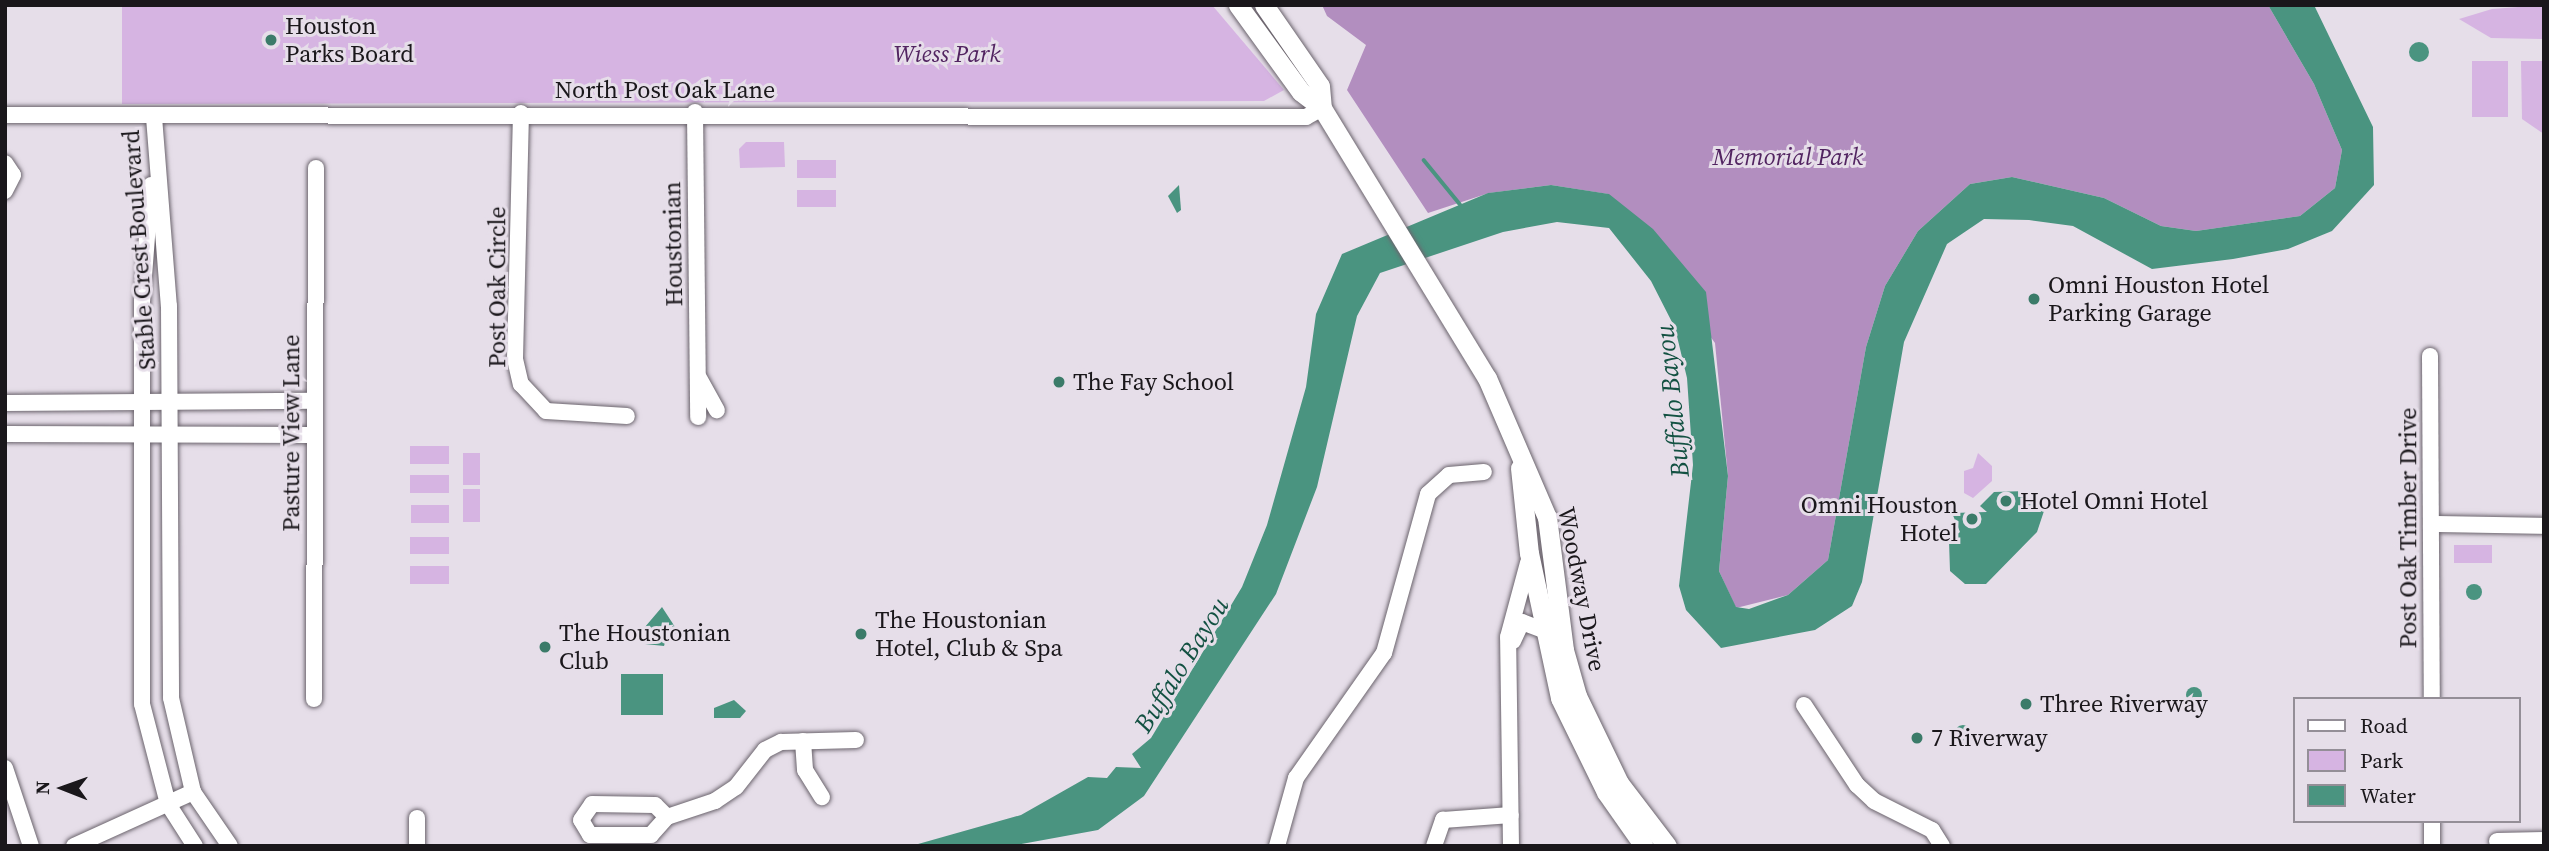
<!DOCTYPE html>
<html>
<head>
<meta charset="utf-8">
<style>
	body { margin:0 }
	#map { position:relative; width:2549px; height:851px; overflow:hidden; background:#e6dee9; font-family:"Source Serif 4",serif }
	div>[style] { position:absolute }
	.green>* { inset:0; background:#d6b4e2; transform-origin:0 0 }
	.forest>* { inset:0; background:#b28ebf }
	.water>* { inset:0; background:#4a9480; transform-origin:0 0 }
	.round { border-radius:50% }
	.stream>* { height:3.5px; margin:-1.75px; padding:0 1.75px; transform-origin:1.75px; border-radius:1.75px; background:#4a9480 }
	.roads { filter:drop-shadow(0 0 2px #6b646d) drop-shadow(0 0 2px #6b646d) }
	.minor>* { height:16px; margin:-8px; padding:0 8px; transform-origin:8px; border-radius:8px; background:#fff }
	.major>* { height:19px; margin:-9.5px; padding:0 9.5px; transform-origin:9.5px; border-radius:9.5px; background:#fff }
	.dots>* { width:19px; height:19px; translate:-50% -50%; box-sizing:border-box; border:4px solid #e6dee9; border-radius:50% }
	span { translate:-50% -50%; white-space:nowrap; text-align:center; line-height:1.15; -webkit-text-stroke:6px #e6dee9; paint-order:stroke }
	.poi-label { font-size:24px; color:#1a171b }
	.left { translate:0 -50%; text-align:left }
	.right { translate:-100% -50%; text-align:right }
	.park-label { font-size:24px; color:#522461; font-style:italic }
	.street-label { font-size:24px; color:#1a171b }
	.water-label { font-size:26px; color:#135142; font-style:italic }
	.frame { position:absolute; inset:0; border:7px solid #1a171b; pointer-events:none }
	.legend { position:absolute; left:2293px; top:697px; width:228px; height:126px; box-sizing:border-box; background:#e6dee9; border:2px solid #948e97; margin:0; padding:9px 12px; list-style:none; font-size:21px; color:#1a171b }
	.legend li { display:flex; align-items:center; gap:14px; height:35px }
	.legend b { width:35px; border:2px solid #948e97 }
	.north { position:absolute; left:28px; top:753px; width:70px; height:70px; -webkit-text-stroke:5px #e6dee9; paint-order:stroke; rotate:271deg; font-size:19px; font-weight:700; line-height:28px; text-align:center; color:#1a171b }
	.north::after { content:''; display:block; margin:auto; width:24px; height:32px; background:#1a171b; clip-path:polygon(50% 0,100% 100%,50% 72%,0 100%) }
</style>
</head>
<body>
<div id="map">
	<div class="green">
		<div style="clip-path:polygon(122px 5px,1212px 5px,1284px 90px,1264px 101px,122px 104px)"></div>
		<div style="clip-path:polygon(2544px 5px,2544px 39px,2491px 38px,2459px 19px,2492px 9px)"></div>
		<div style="left:2472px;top:61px;width:36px;height:56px"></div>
		<div style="clip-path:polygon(2521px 61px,2544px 61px,2544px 134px,2522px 119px)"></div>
		<div style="clip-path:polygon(746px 142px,784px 142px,785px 167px,740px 168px,739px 149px)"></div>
		<div style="left:797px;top:160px;width:39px;height:18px"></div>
		<div style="left:797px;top:190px;width:39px;height:17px"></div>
		<div style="left:410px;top:446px;width:39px;height:18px"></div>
		<div style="left:463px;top:453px;width:17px;height:32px"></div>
		<div style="clip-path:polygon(1978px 453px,1992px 466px,1992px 481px,1973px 498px,1964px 493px,1964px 471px,1973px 468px)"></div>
		<div style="left:410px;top:475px;width:39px;height:18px"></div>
		<div style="left:463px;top:489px;width:17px;height:33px"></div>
		<div style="left:411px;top:505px;width:38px;height:18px"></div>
		<div style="left:410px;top:537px;width:39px;height:17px"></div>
		<div style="left:2454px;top:545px;width:38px;height:18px"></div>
		<div style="left:410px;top:566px;width:39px;height:18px"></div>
	</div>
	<div class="forest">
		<div style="clip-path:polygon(1322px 5px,2268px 5px,2314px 84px,2342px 150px,2335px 188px,2300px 216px,2196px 231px,2161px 226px,2104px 198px,2012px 177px,1970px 184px,1918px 231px,1885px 286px,1866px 347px,1828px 560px,1788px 595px,1736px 608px,1719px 571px,1728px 476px,1715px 343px,1608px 194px,1551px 185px,1489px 193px,1428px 213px,1347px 90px,1366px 45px,1327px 16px)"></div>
	</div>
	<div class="water">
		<div style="clip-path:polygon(2268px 5px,2314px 5px,2373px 127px,2374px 185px,2332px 231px,2288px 249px,2233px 259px,2152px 269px,2073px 226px,2029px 220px,1984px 219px,1947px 244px,1904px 342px,1862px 582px,1852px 606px,1815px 630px,1721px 648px,1686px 610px,1679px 586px,1693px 465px,1687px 378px,1675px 328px,1651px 281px,1609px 228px,1557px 222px,1503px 232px,1380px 273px,1357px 316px,1317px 487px,1276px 594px,1144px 796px,1098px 830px,1010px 846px,911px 846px,1021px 815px,1088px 777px,1107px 778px,1116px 767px,1141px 768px,1132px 754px,1151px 738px,1242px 587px,1267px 525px,1306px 387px,1316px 314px,1342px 254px,1488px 193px,1551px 185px,1609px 194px,1653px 229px,1706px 292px,1728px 476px,1719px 571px,1736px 607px,1749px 609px,1788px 595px,1828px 560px,1866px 347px,1885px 286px,1918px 231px,1970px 184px,2012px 177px,2104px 198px,2161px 226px,2196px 231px,2300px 216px,2335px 188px,2342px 150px,2314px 84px)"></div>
		<div class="round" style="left:2409px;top:42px;width:20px;height:20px"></div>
		<div style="clip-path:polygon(1179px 185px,1181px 210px,1177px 213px,1168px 196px)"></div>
		<div style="clip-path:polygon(2026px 491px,2046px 505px,2037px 532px,1986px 584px,1965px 584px,1950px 571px,1949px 541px,1960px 532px,1952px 513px,1987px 512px,1980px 506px,1994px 492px)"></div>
		<div class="round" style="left:2466px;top:584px;width:16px;height:16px"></div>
		<div style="clip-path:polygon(662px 607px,679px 633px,667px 636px,664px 646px,645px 644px,639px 634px)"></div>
		<div style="left:621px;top:674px;width:42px;height:41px"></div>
		<div class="round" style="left:2186px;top:687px;width:16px;height:16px"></div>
		<div style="clip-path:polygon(734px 700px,746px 711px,740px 718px,714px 718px,714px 708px)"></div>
		<div class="round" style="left:1954px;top:725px;width:18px;height:18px"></div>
	</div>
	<div class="stream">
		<div style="left:1424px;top:160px;width:57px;rotate:50.7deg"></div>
	</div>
	<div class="roads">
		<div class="minor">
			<div style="left:695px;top:112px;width:305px;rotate:89.4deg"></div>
			<div style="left:521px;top:113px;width:246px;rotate:91.4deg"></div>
			<div style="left:515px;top:359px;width:26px;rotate:77deg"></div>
			<div style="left:521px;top:384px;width:37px;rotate:47deg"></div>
			<div style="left:546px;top:411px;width:81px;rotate:3.5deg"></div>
			<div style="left:5px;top:115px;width:1301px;rotate:0.09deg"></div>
			<div style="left:1306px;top:117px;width:18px;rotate:-29deg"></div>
			<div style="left:154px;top:117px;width:190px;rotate:85.5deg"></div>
			<div style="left:169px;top:306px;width:392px;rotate:89.7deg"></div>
			<div style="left:171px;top:698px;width:97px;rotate:76.8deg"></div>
			<div style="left:193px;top:792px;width:65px;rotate:55.6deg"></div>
			<div style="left:5px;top:163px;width:14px;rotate:56deg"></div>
			<div style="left:13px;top:175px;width:18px;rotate:117deg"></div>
			<div style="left:151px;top:185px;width:116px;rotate:94.4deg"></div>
			<div style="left:142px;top:301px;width:403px;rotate:90deg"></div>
			<div style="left:142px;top:704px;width:103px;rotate:75.4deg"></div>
			<div style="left:168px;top:804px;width:50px;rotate:57.3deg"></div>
			<div style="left:2430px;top:356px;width:343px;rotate:89.7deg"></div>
			<div style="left:699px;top:378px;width:37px;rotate:61deg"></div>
			<div style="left:5px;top:403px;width:308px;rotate:-0.4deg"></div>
			<div style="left:5px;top:434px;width:308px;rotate:0.2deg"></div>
			<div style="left:2431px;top:524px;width:113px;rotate:1deg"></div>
			<div style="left:1513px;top:641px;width:21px;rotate:-65deg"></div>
			<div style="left:1522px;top:622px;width:22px;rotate:21deg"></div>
			<div style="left:314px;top:699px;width:531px;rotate:-89.78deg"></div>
			<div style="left:1804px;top:705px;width:96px;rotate:56.5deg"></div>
			<div style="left:1857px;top:785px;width:23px;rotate:43deg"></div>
			<div style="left:1874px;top:801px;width:65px;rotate:26.6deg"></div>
			<div style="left:1932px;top:830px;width:19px;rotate:58deg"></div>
			<div style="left:803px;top:741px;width:29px;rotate:86deg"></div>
			<div style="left:805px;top:770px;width:32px;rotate:58deg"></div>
			<div style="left:5px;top:768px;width:82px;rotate:71.6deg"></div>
			<div style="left:592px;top:804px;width:63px;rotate:0.9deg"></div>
			<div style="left:655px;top:805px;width:17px;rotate:45deg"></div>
			<div style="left:667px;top:817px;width:24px;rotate:132deg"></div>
			<div style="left:651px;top:835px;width:61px;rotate:180deg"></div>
			<div style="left:590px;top:835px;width:17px;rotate:-121deg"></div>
			<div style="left:581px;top:820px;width:19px;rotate:-55deg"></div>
			<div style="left:667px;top:817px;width:51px;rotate:-18.4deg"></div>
			<div style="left:715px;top:801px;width:25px;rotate:-34deg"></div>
			<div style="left:736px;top:787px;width:47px;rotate:-51.9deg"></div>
			<div style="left:765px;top:750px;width:18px;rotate:-27deg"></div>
			<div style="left:781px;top:742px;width:75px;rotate:-1.5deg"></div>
			<div style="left:417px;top:818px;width:28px;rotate:90deg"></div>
			<div style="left:2497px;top:841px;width:47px;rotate:-1.2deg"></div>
			<div style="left:74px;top:846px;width:131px;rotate:-24.4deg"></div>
			<div style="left:1277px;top:846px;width:71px;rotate:-74.4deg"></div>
			<div style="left:1296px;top:778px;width:153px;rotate:-54.9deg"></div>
			<div style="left:1384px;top:653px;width:165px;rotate:-74.5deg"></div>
			<div style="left:1428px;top:494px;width:28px;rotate:-42deg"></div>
			<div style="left:1449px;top:475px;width:35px;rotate:-5deg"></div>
			<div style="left:1434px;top:846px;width:28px;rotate:-71deg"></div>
			<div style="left:1443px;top:820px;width:68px;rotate:-4.2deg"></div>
			<div style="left:1511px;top:846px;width:209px;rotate:-90.8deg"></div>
			<div style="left:1508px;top:637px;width:77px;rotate:-74.9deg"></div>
			<div style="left:2432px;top:846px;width:25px;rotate:-90deg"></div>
		</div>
		<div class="major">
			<div style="left:1238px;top:5px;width:107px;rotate:54.1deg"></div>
			<div style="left:1301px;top:92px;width:26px;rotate:37deg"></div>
			<div style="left:1322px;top:108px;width:316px;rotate:58.6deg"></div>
			<div style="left:1487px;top:378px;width:151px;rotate:66.7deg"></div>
			<div style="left:1547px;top:517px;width:134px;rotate:82.7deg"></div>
			<div style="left:1564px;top:650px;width:48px;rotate:74.2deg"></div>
			<div style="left:1577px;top:696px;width:97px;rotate:64.2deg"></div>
			<div style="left:1619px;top:783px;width:79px;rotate:52.7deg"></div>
			<div style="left:1264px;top:5px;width:98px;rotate:55.3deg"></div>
			<div style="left:1320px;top:86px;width:22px;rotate:85deg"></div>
			<div style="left:1520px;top:468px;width:85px;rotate:84deg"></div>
			<div style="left:1529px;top:553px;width:148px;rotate:77.9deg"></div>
			<div style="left:1560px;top:698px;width:105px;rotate:63.9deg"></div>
			<div style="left:1606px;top:792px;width:66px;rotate:54.9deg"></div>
		</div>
	</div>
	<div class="dots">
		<div style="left:271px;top:40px;background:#3b7b69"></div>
		<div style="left:2034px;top:299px;background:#3b7b69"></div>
		<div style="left:1059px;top:382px;background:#3b7b69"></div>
		<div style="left:2006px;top:501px;background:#3b7b69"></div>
		<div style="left:1972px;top:519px;background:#3b7b69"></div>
		<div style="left:861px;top:634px;background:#3b7b69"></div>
		<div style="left:545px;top:647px;background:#3b7b69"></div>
		<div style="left:2026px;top:704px;background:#3b7b69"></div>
		<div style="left:1917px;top:738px;background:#3b7b69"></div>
	</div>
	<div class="poi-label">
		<span class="left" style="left:285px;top:40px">Houston<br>Parks Board</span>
		<span class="left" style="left:2048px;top:299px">Omni Houston Hotel<br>Parking Garage</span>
		<span class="left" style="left:1073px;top:382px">The Fay School</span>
		<span class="left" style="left:2020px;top:501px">Hotel Omni Hotel</span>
		<span class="right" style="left:1958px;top:519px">Omni Houston<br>Hotel</span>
		<span class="left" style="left:875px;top:634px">The Houstonian<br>Hotel, Club &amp; Spa</span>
		<span class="left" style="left:559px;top:647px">The Houstonian<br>Club</span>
		<span class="left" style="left:2040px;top:704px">Three Riverway</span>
		<span class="left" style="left:1931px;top:738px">7 Riverway</span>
	</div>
	<div class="park-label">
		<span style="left:947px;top:54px">Wiess Park</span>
		<span style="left:1788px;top:157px">Memorial Park</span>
	</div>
	<div class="street-label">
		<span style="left:665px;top:90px">North Post Oak Lane</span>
		<span style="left:673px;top:244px;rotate:-91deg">Houstonian</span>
		<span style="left:139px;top:250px;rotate:-94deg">Stable Crest Boulevard</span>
		<span style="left:497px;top:287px;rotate:-90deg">Post Oak Circle</span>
		<span style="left:291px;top:433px;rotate:-90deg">Pasture View Lane</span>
		<span style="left:2408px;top:528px;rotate:-90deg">Post Oak Timber Drive</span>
		<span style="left:1582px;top:589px;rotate:79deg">Woodway Drive</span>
	</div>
	<div class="water-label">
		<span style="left:1673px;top:401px;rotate:-96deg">Buffalo Bayou</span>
		<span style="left:1182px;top:665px;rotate:-58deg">Buffalo Bayou</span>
	</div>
	<div class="frame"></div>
	<ul class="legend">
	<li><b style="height:9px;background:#fff"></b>Road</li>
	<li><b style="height:19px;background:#d6b4e2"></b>Park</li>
	<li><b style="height:19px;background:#4a9480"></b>Water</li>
	</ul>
	<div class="north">N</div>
</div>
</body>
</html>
